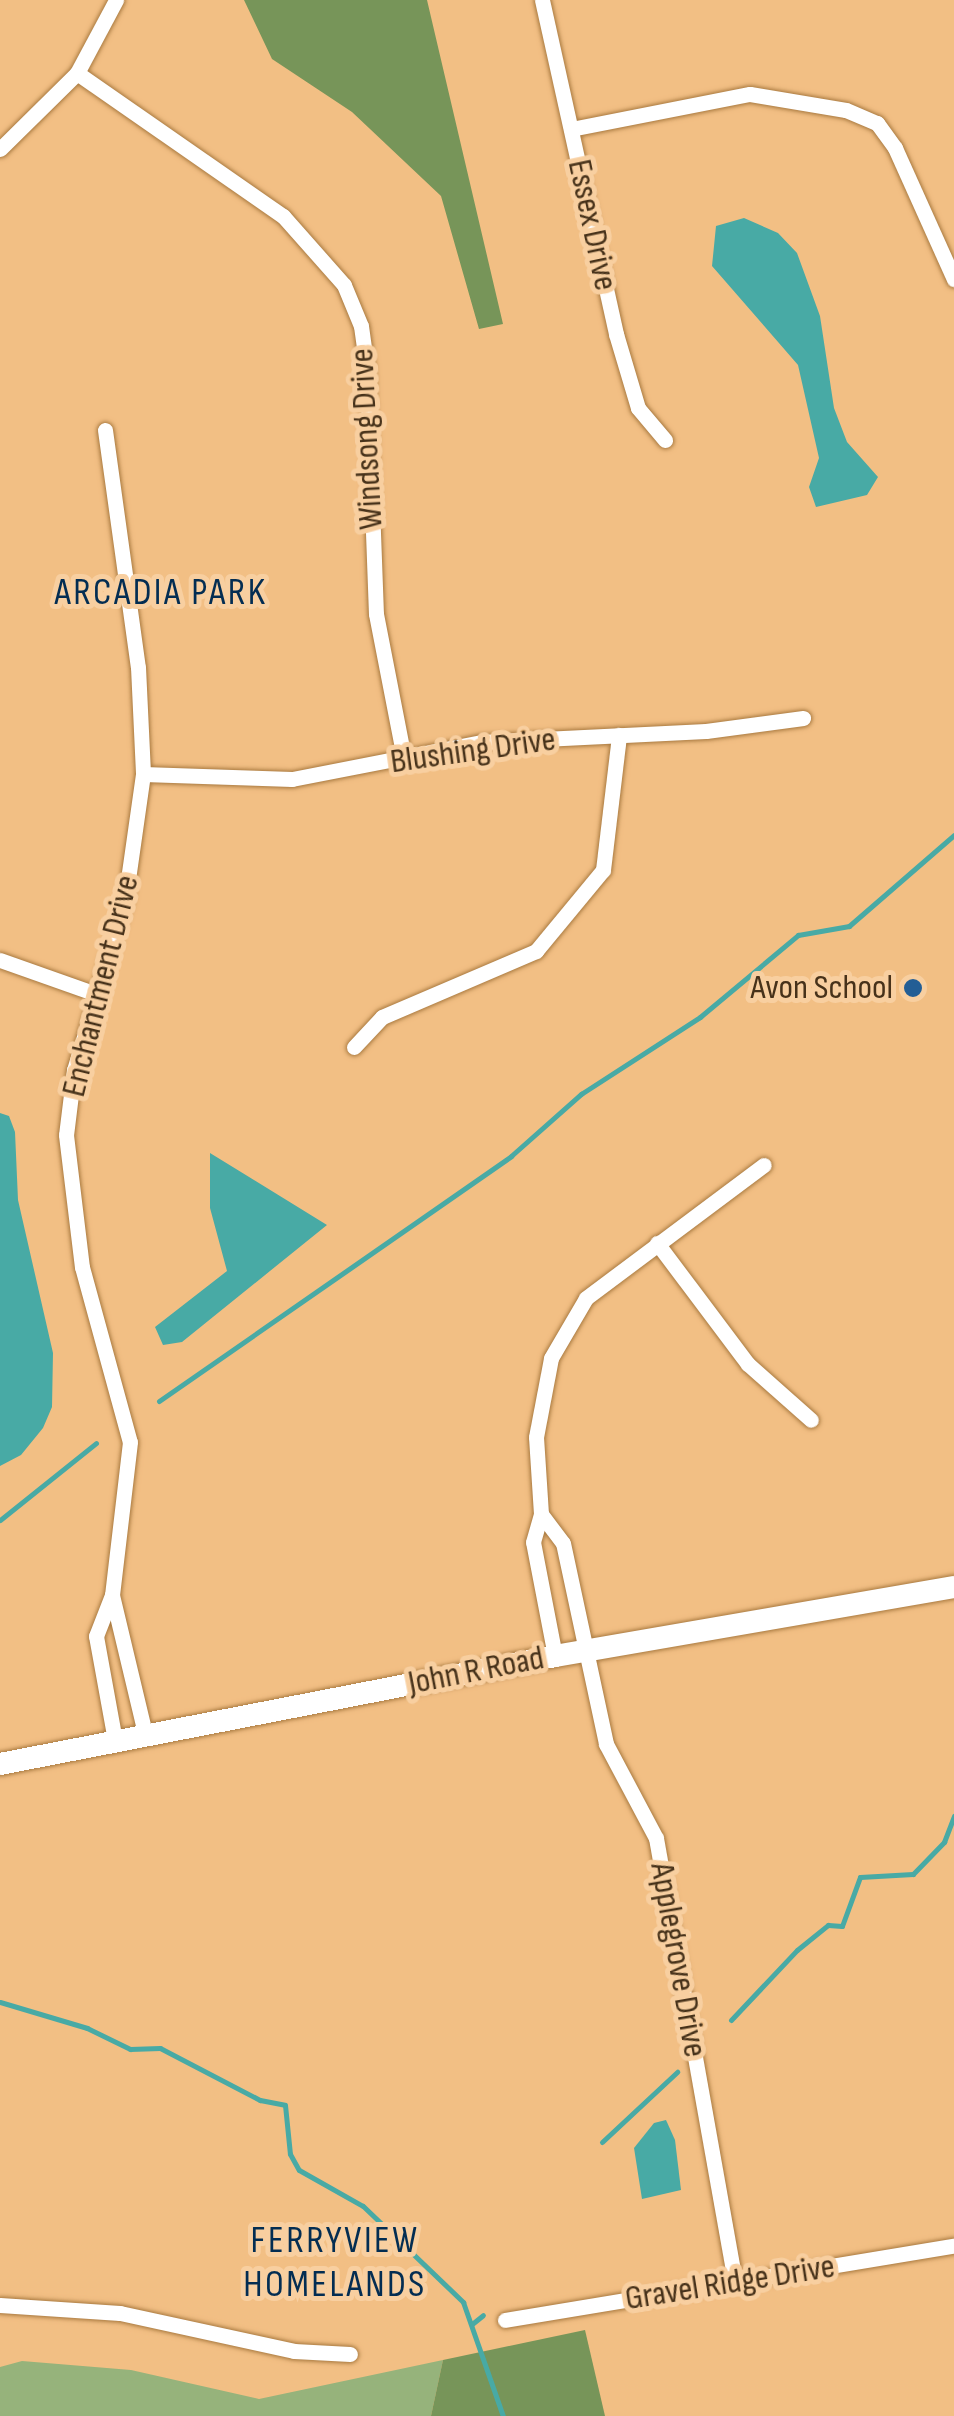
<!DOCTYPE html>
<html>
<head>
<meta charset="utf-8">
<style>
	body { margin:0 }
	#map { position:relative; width:954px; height:2416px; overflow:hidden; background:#f2bf84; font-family:"Sofia Sans Condensed",sans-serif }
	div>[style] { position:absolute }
	.green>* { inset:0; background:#96b37b }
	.forest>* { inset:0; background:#779559 }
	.water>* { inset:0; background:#48aaa5 }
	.stream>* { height:5px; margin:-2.5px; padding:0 2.5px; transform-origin:2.5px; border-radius:2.5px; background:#48aaa5 }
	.roads { filter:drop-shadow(0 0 2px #a97a40) drop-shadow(0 0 2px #a97a40) }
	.street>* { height:15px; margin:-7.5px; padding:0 7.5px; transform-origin:7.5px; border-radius:7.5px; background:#fff }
	.secondary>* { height:22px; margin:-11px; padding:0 11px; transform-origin:11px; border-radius:11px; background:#fff }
	.dots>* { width:28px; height:28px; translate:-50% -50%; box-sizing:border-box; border:5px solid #f8cfa0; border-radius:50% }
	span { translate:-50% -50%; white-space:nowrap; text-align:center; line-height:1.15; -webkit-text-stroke:10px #f8cfa0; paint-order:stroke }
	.street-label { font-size:35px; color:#47321a }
	.poi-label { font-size:35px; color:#47321a }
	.right { translate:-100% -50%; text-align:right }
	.neighbourhood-label { font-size:38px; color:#032d52; letter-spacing:2.5px }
</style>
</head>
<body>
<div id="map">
	<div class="green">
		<div style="clip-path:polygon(443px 2360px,431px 2416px,0 2416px,0 2367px,22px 2361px,131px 2370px,259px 2399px)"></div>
	</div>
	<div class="forest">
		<div style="clip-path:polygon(244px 0,427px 0,503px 324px,479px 329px,441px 196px,352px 112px,272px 59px)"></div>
		<div style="clip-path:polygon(585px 2330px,605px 2416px,431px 2416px,443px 2360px)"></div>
	</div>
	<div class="water">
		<div style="clip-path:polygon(744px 218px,778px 233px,797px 253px,820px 316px,834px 408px,847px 442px,878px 477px,867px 495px,816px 507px,809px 487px,819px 458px,798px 365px,712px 266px,716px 226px)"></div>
		<div style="clip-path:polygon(0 1113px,9px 1116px,15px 1132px,18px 1200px,53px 1353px,52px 1407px,43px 1428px,21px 1455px,0 1466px)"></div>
		<div style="clip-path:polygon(210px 1153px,327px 1225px,182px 1342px,163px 1345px,155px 1327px,227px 1271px,210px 1208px)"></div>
		<div style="clip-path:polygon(666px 2120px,675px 2140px,681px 2190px,642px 2199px,634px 2148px,654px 2123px)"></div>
	</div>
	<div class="stream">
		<div style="left:159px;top:1401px;width:429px;rotate:-34.8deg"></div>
		<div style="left:511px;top:1156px;width:94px;rotate:-41.5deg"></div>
		<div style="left:581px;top:1094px;width:142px;rotate:-32.9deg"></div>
		<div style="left:700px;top:1017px;width:128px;rotate:-39.9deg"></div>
		<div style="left:798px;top:935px;width:52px;rotate:-10deg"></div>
		<div style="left:849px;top:926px;width:139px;rotate:-40.9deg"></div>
		<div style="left:0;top:1520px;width:123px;rotate:-38.7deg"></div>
		<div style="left:0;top:2002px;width:91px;rotate:16.6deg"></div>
		<div style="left:87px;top:2028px;width:48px;rotate:26deg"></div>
		<div style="left:130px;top:2049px;width:30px;rotate:-2deg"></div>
		<div style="left:160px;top:2048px;width:113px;rotate:27.5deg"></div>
		<div style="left:260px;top:2100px;width:25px;rotate:11deg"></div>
		<div style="left:285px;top:2105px;width:49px;rotate:84.2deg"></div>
		<div style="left:290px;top:2154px;width:18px;rotate:61deg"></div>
		<div style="left:299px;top:2170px;width:73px;rotate:29.4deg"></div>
		<div style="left:363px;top:2206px;width:139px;rotate:43.8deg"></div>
		<div style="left:463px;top:2302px;width:121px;rotate:70.7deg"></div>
		<div style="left:731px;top:2020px;width:96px;rotate:-46.7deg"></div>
		<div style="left:797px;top:1950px;width:40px;rotate:-39deg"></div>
		<div style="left:828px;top:1925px;width:14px;rotate:4deg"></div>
		<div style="left:842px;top:1926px;width:52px;rotate:-69.8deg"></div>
		<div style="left:860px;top:1877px;width:53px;rotate:-3.2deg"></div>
		<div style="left:913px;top:1874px;width:45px;rotate:-45.9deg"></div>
		<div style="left:944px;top:1842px;width:28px;rotate:-69deg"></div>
		<div style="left:602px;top:2142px;width:103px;rotate:-43deg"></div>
		<div style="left:472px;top:2324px;width:14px;rotate:-39deg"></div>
	</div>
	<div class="roads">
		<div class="street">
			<div style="left:542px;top:0;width:342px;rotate:77.5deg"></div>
			<div style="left:616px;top:334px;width:77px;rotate:73.4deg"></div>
			<div style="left:638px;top:408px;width:42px;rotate:49.8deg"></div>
			<div style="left:77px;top:73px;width:251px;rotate:34.8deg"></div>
			<div style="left:283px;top:216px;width:92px;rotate:48.5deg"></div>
			<div style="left:344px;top:285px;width:44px;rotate:67.5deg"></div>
			<div style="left:361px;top:326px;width:43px;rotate:82.1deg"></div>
			<div style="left:367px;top:369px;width:245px;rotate:87.9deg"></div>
			<div style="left:376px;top:614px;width:147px;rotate:79deg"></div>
			<div style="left:571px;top:129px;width:182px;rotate:-11.1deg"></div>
			<div style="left:750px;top:94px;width:97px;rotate:9.5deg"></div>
			<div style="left:846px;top:110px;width:34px;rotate:23deg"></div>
			<div style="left:877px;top:123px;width:31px;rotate:54deg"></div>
			<div style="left:895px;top:148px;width:144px;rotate:65.8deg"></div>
			<div style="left:0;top:149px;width:108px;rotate:-44.6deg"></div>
			<div style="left:77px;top:73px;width:83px;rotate:-61.9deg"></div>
			<div style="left:105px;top:430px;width:239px;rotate:82.1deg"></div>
			<div style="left:138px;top:667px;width:107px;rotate:87.3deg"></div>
			<div style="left:143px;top:774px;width:127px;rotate:98.1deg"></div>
			<div style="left:125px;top:900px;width:177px;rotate:106.7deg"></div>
			<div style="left:74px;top:1070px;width:65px;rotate:97deg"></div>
			<div style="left:66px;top:1135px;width:133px;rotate:83.1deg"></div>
			<div style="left:82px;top:1267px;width:181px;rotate:74.7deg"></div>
			<div style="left:130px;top:1442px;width:154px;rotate:96.7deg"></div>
			<div style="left:112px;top:1595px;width:44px;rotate:111.3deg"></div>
			<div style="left:96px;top:1636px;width:107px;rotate:79.7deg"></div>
			<div style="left:143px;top:774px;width:149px;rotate:1.9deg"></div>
			<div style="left:292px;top:779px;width:194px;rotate:-11deg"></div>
			<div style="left:482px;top:742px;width:224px;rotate:-2.8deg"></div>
			<div style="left:706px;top:731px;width:98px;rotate:-7.6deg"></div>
			<div style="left:0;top:960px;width:102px;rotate:19.5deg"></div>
			<div style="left:354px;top:1047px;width:41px;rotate:-47deg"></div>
			<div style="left:382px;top:1017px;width:168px;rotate:-23.2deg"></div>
			<div style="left:536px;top:951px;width:105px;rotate:-50.4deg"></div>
			<div style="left:603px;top:870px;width:136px;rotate:-83.2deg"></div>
			<div style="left:657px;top:1243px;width:151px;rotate:53.1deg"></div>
			<div style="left:748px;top:1364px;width:84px;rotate:41.6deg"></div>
			<div style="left:541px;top:1514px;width:36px;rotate:53deg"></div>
			<div style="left:563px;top:1543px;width:206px;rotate:77.9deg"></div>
			<div style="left:606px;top:1744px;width:106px;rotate:62deg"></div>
			<div style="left:656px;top:1838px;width:451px;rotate:79.9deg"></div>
			<div style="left:112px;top:1595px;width:143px;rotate:76.6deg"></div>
			<div style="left:555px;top:1656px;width:116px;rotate:-100.9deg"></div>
			<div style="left:533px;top:1542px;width:29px;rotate:-74deg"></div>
			<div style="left:541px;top:1514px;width:77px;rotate:-93.7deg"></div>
			<div style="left:536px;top:1437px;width:80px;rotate:-79.2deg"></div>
			<div style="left:551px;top:1358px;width:69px;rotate:-59.7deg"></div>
			<div style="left:586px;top:1298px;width:222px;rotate:-36.8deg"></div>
			<div style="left:0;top:2305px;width:120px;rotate:3.8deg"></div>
			<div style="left:120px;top:2313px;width:178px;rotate:12.3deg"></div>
			<div style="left:294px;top:2351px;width:56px;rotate:3.1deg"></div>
			<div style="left:505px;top:2320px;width:455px;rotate:-9.4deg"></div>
		</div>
		<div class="secondary">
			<div style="left:0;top:1764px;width:565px;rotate:-11.01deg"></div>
			<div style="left:555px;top:1656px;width:405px;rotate:-9.8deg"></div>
		</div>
	</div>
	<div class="dots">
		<div style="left:913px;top:988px;background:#235e95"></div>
	</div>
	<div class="street-label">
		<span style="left:592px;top:225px;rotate:78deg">Essex Drive</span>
		<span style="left:367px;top:439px;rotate:-93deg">Windsong Drive</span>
		<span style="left:473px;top:751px;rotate:-8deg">Blushing Drive</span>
		<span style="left:101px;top:986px;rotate:-76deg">Enchantment Drive</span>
		<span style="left:476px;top:1671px;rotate:-11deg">John R Road</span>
		<span style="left:678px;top:1960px;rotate:80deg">Applegrove Drive</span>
		<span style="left:730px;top:2283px;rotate:-9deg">Gravel Ridge Drive</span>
	</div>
	<div class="poi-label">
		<span class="right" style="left:893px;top:988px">Avon School</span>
	</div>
	<div class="neighbourhood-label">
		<span style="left:161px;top:593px">ARCADIA PARK</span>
		<span style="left:335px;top:2263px">FERRYVIEW<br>HOMELANDS</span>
	</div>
</div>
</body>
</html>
